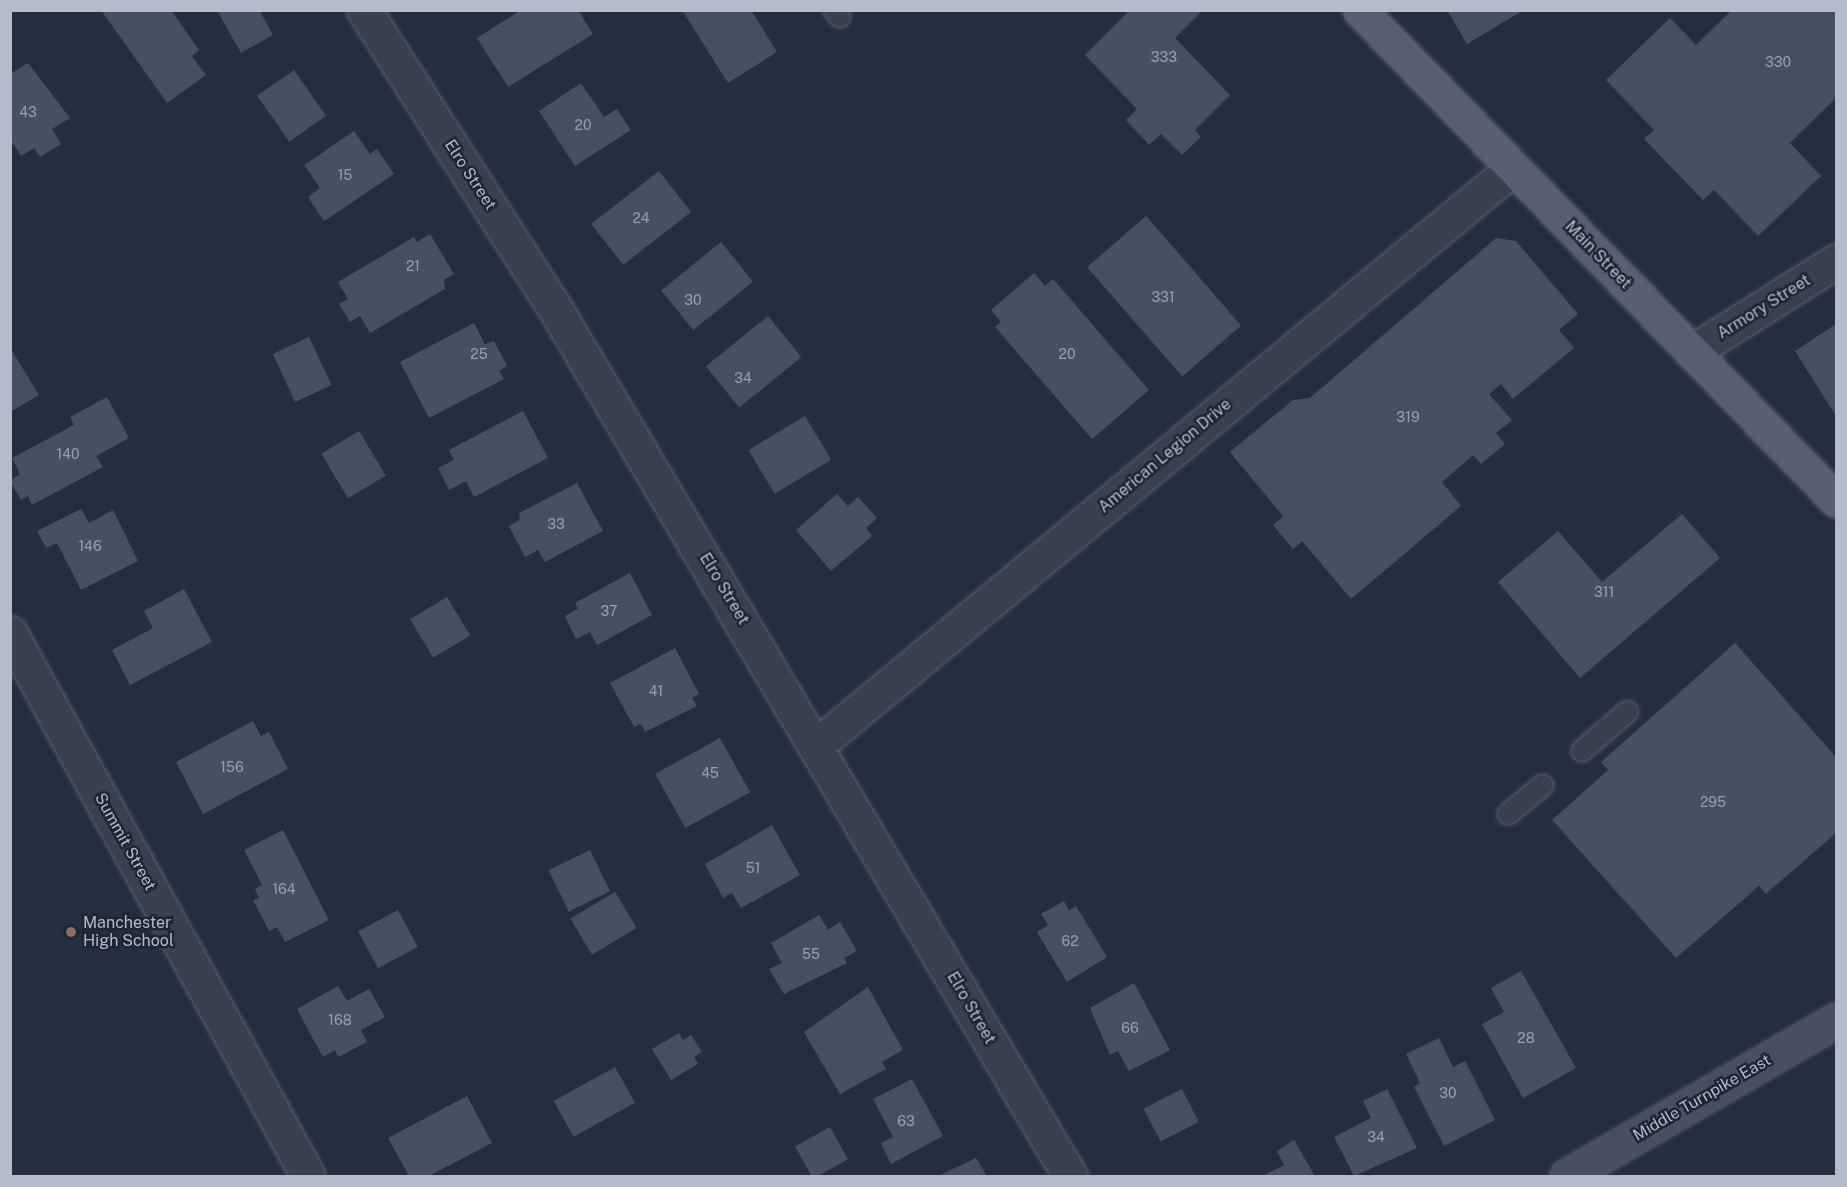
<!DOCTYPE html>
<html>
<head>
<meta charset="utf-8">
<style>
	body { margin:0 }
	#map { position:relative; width:1847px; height:1187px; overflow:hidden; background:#242f3e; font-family:"Public Sans",sans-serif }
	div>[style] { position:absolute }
	.building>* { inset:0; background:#455162; transform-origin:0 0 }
	.roads { filter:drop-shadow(0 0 2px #565f6c) drop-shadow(0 0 2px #565f6c) }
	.service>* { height:20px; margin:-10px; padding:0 10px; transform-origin:10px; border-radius:10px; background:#38414e }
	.minor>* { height:33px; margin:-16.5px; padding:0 16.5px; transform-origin:16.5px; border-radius:16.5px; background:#38414e }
	.tertiary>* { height:33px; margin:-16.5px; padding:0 16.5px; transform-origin:16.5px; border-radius:16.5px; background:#38414e }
	.secondary>* { height:33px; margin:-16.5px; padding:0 16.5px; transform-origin:16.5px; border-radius:16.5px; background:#465061 }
	.primary>* { height:33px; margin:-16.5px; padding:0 16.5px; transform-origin:16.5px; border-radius:16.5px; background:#56606e }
	.dots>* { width:16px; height:16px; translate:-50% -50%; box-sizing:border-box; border:3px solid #1d2633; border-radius:50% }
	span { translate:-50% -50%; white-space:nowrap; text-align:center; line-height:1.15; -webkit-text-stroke:5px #1d2633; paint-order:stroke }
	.number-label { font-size:14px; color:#98a1af }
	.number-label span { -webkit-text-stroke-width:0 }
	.street-label { font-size:16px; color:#b4bcc9 }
	.poi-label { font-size:16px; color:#b4bcc9 }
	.left { translate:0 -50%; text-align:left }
	.frame { position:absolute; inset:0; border:12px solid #b4bcc9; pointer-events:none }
</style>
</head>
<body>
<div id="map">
	<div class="building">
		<div style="clip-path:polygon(101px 10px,171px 10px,199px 50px,192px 56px,206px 75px,167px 103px)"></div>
		<div style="clip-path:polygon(217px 10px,259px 10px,273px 35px,241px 53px)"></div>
		<div style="clip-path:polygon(521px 10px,578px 10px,593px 34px,508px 87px,477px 38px)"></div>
		<div style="clip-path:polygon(682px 10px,751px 10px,777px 52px,728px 83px)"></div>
		<div style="clip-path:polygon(1130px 10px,1203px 10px,1175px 38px,1230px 95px,1195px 130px,1201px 137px,1182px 155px,1161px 134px,1149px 145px,1126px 120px,1137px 109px,1085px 55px)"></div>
		<div style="clip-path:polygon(1447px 10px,1524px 10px,1467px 44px)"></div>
		<div style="clip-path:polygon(1732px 10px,1836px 10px,1836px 98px,1790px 143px,1821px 176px,1758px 236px,1714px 190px,1703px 200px,1644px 139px,1654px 130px,1606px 80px,1670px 18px,1696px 45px)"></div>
		<div style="clip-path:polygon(28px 63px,70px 118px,52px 129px,61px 144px,40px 157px,34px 148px,21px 156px,10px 139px,10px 74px)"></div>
		<div style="left:294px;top:70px;width:56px;height:45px;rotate:55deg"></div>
		<div style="clip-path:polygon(581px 83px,604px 117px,617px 109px,631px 130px,575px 166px,539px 111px)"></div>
		<div style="clip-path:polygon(354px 131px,370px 154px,377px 149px,394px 174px,324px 221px,308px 197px,320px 188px,304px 165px)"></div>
		<div style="left:659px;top:171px;width:52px;height:86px;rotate:52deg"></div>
		<div style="left:1146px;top:216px;width:145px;height:78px;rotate:49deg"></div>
		<div style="clip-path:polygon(430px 234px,454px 274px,444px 280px,445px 289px,370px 333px,360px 316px,350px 322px,339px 304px,348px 299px,338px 282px,414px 237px,417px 242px)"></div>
		<div style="clip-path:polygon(1496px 238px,1516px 241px,1578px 314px,1559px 330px,1574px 348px,1513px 399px,1501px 384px,1489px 394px,1512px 420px,1496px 433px,1505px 444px,1481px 464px,1473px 455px,1442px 482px,1461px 506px,1351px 599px,1302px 541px,1293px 549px,1273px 525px,1283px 516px,1230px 452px,1293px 400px,1310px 398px)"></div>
		<div style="left:721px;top:242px;width:51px;height:77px;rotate:51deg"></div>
		<div style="clip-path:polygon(1034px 273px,1045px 286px,1053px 279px,1149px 390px,1092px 439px,995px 327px,1001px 322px,991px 310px)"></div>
		<div style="left:768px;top:316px;width:53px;height:80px;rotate:51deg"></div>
		<div style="clip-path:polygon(474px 323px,485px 344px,494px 341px,507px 366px,499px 371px,504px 379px,429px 418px,400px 362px)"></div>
		<div style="clip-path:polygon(1836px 324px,1836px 416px,1795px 351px)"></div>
		<div style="left:309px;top:337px;width:53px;height:40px;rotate:65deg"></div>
		<div style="clip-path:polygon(10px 348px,39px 395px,10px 412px)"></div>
		<div style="clip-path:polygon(107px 397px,129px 438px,96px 456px,103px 467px,32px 505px,28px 496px,21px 500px,10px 481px,20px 474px,12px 458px,74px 425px,70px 417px)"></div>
		<div style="clip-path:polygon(523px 411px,548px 458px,474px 497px,466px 481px,449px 490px,438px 468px,454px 460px,449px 450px)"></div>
		<div style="left:805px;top:416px;width:51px;height:66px;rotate:59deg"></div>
		<div style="left:359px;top:431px;width:52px;height:44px;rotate:59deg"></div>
		<div style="clip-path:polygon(577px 483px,603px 531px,545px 562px,538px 550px,525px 557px,509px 526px,520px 520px,519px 513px)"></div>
		<div style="clip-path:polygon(837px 494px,848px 506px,858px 497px,877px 518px,866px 528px,872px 536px,831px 571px,796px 530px)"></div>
		<div style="clip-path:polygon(81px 509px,89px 523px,113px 510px,138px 561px,81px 590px,57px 543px,46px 548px,37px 531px)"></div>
		<div style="clip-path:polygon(1682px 514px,1720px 558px,1580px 678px,1498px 582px,1558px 531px,1602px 582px)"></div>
		<div style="clip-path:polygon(630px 573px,652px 615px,597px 645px,590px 632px,576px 639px,565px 616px,578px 609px,575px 603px)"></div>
		<div style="clip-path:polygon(184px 589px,212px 642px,130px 685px,112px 650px,153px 628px,144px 611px)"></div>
		<div style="left:447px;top:597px;width:45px;height:43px;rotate:59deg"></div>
		<div style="clip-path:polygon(1735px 643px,1836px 757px,1836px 833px,1766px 894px,1759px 886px,1676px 958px,1552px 820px,1608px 770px,1601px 762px)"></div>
		<div style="clip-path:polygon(675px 648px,699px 694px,692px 698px,697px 706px,645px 732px,641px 724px,634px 727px,610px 683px)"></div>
		<div style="clip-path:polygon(253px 721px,261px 736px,269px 732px,288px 769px,203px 814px,176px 762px)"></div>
		<div style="left:720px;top:738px;width:62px;height:74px;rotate:61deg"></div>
		<div style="clip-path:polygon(772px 825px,800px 875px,741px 908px,732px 893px,723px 898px,705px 864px)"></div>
		<div style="clip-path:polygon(283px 830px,329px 920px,285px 942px,277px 927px,269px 931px,253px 900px,259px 898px,255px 889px,262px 885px,244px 850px)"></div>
		<div style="left:590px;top:850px;width:46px;height:46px;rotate:64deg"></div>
		<div style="left:615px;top:892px;width:42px;height:52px;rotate:59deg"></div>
		<div style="clip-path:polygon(1064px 901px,1069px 911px,1076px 906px,1107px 957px,1067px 982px,1037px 932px,1048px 925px,1041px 914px)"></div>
		<div style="left:398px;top:910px;width:42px;height:45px;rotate:62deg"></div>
		<div style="clip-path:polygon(819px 915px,828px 930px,840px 922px,857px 951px,844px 958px,847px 963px,784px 994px,769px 969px,782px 963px,771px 943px)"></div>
		<div style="clip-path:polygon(1521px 971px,1576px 1068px,1523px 1098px,1482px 1024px,1504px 1012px,1491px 988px)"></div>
		<div style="clip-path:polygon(1134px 983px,1170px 1050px,1129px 1071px,1118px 1051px,1110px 1055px,1090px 1008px)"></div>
		<div style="clip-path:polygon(338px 986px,347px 1001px,369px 989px,385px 1017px,361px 1030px,367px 1042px,338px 1057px,335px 1050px,323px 1057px,297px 1009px)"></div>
		<div style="clip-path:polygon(868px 987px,903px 1050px,882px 1062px,886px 1069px,840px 1094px,804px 1032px)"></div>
		<div style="clip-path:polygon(679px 1033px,683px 1040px,691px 1035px,702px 1052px,694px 1057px,698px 1064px,671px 1080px,652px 1049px)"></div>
		<div style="clip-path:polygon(1439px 1038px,1453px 1067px,1465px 1061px,1495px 1120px,1444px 1146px,1414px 1087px,1420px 1083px,1406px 1054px)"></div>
		<div style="left:615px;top:1067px;width:41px;height:70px;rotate:61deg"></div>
		<div style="clip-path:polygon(912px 1079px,943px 1136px,891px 1164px,881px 1143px,893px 1137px,873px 1099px)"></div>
		<div style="left:1182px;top:1089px;width:37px;height:43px;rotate:63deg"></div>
		<div style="clip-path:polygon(1387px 1089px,1417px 1148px,1354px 1176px,1334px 1137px,1371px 1118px,1363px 1101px)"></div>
		<div style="clip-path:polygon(467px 1096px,492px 1143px,429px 1176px,409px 1176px,388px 1138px)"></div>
		<div style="left:830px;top:1127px;width:37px;height:40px;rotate:61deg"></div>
		<div style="clip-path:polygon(1294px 1140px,1315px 1176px,1263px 1176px,1284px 1165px,1277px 1151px)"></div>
		<div style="clip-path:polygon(976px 1158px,987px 1176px,938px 1176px)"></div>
	</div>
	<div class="roads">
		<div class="service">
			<div style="left:834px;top:10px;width:9px;rotate:49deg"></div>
			<div style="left:1582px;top:751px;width:60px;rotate:-40.9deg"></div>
			<div style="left:1508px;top:814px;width:45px;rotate:-39.6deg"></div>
		</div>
		<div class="minor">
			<div style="left:364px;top:10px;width:350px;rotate:57.4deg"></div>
			<div style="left:553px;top:305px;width:1013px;rotate:59.31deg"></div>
			<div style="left:1692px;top:352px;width:170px;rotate:-32.3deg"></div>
			<div style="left:817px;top:745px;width:904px;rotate:-39.66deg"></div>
		</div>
		<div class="tertiary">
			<div style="left:10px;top:633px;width:619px;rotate:61.24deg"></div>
		</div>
		<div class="secondary">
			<div style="left:1567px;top:1176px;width:311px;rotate:-30.1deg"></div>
		</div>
		<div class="primary">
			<div style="left:1360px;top:10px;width:683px;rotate:45.83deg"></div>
		</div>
	</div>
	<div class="dots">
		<div style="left:71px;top:932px;background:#8d6e63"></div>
	</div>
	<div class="number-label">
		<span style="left:1164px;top:57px">333</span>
		<span style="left:1778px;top:62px">330</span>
		<span style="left:28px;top:112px">43</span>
		<span style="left:583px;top:125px">20</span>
		<span style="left:345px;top:175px">15</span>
		<span style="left:641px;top:218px">24</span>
		<span style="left:413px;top:266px">21</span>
		<span style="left:1163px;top:297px">331</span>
		<span style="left:693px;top:300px">30</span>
		<span style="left:479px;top:354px">25</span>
		<span style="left:1067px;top:354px">20</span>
		<span style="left:743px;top:378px">34</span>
		<span style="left:1408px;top:417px">319</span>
		<span style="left:68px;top:454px">140</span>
		<span style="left:556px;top:524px">33</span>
		<span style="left:90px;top:546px">146</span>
		<span style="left:1604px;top:592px">311</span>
		<span style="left:609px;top:611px">37</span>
		<span style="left:656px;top:691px">41</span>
		<span style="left:232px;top:767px">156</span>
		<span style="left:710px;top:773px">45</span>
		<span style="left:1713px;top:802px">295</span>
		<span style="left:753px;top:868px">51</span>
		<span style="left:284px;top:889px">164</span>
		<span style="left:1070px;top:941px">62</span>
		<span style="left:811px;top:954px">55</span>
		<span style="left:340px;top:1020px">168</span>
		<span style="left:1130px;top:1028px">66</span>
		<span style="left:1526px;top:1038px">28</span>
		<span style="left:1448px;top:1093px">30</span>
		<span style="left:906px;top:1121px">63</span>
		<span style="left:1376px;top:1137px">34</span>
	</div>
	<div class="street-label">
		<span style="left:470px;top:175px;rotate:57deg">Elro Street</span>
		<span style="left:1598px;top:255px;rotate:46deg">Main Street</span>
		<span style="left:1764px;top:307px;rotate:-32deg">Armory Street</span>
		<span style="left:1165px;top:456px;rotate:-40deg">American Legion Drive</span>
		<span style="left:724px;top:589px;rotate:59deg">Elro Street</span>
		<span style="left:125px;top:842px;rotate:61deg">Summit Street</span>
		<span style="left:971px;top:1008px;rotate:60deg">Elro Street</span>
		<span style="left:1702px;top:1098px;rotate:-30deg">Middle Turnpike East</span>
	</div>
	<div class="poi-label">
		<span class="left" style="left:83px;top:932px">Manchester<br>High School</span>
	</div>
	<div class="frame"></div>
</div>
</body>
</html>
